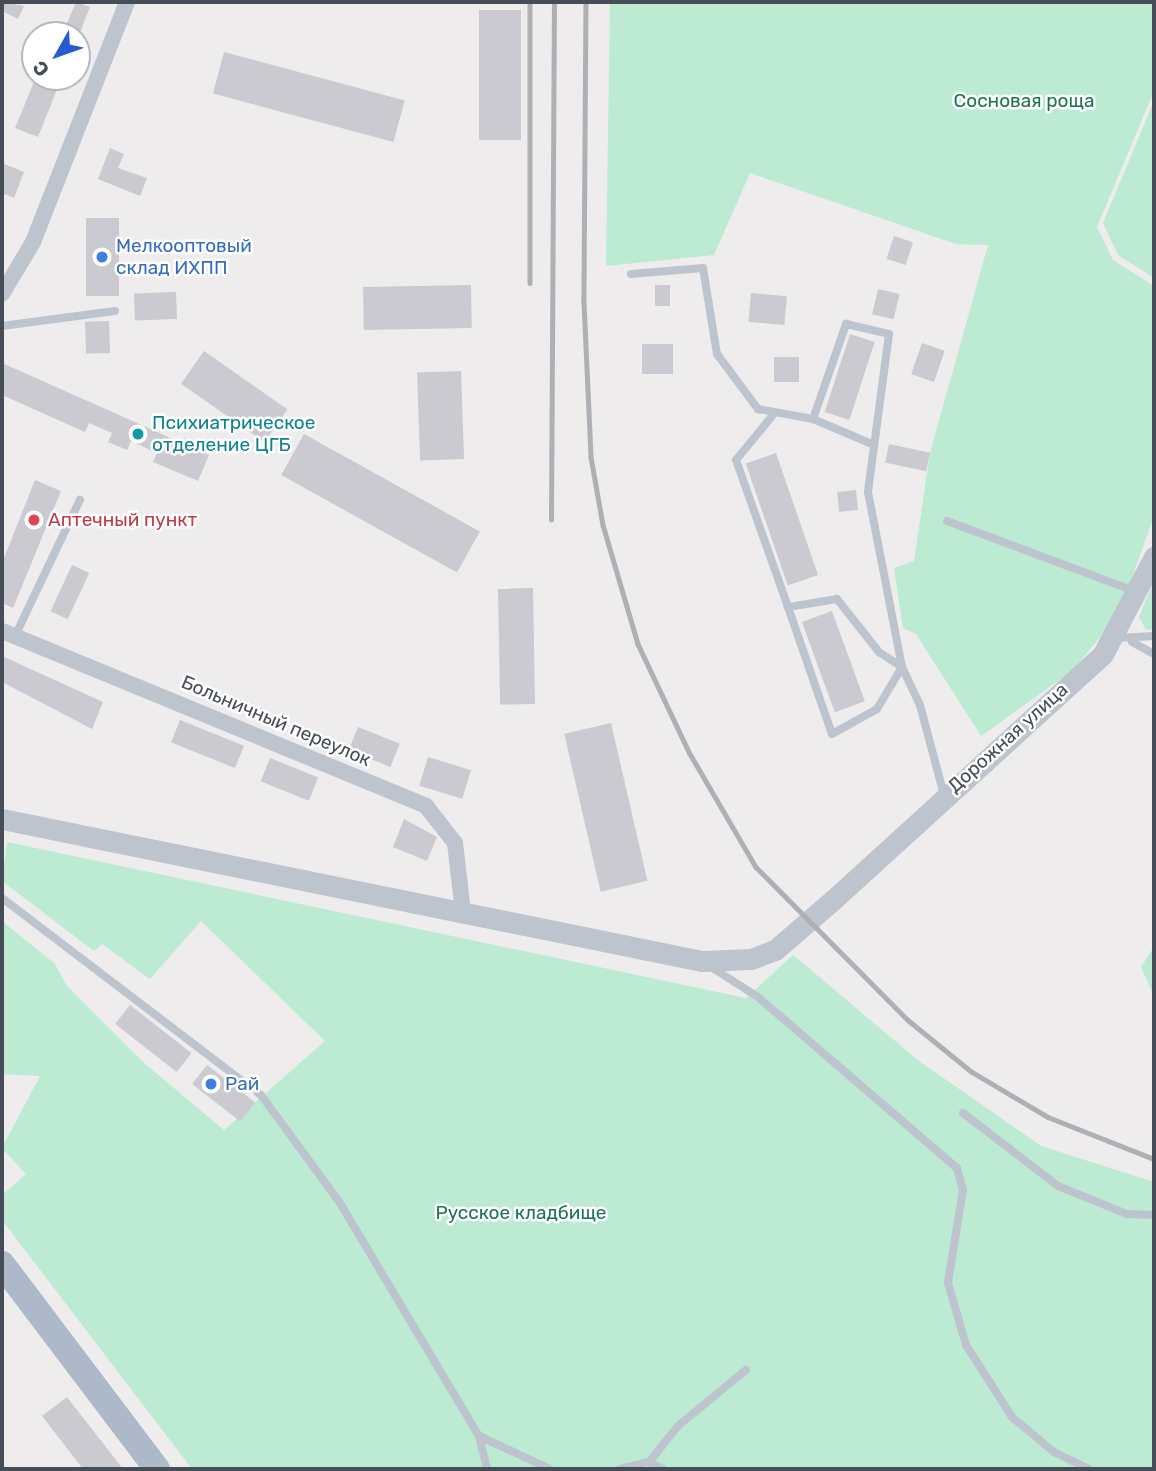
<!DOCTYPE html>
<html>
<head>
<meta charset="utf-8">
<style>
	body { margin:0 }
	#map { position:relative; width:1156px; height:1471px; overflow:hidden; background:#eeecec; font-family:Rubik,sans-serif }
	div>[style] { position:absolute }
	.green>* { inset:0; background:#bcead3 }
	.building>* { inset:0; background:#cacad0; transform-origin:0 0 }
	.service>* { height:8px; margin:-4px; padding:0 4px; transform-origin:4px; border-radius:4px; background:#bec4cd }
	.minor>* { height:16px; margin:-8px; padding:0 8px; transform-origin:8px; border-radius:8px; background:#bec4cd }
	.tertiary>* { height:21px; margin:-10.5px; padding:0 10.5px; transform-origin:10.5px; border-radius:10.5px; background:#bec4cd }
	.primary>* { height:26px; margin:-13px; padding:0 13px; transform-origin:13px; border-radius:13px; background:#adb8c9 }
	.rail>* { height:4.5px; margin:-2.25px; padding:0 2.25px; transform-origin:2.25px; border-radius:2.25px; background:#aeb0b6 }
	.dots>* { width:19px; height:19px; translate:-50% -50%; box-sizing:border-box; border:4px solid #fff; border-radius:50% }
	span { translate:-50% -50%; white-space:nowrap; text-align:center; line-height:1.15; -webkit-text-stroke:5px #fff; paint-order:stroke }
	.park-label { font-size:19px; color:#1d7251 }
	.shop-label { font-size:19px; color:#366cbe }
	.left { translate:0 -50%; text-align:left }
	.culture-label { font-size:19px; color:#0d838f }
	.health-label { font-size:19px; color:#be3a42 }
	.street-label { font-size:19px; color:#464d57 }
	.frame { position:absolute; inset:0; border:4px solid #464d57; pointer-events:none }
	.north { position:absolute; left:21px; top:21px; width:70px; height:70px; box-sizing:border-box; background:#fff; border:2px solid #b5b8bc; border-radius:50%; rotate:230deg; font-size:19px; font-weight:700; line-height:28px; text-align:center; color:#464d57 }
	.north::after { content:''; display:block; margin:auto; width:24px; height:32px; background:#265cce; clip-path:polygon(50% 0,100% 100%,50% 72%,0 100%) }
</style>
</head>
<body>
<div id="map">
	<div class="green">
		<div style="clip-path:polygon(610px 2px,1154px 2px,1154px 91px,1097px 227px,1113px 260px,1154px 286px,1154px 516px,1119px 614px,1073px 670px,981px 736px,916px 634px,903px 628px,894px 568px,914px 561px,930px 453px,988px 245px,956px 244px,750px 173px,714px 255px,606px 266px)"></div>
		<div style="clip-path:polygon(1154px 101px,1154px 278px,1118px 255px,1103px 223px)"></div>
		<div style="clip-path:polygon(1154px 580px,1154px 629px,1146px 630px,1139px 617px)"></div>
		<div style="clip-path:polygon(7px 842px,746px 998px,793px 955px,919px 1061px,1041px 1146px,1154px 1182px,1154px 1469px,192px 1469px,2px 1220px,2px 1195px,26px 1174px,2px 1148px,40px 1076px,2px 1074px,2px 921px,55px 964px,67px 986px,143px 1062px,224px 1130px,325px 1041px,201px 921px,150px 979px,102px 944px,94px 951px,2px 881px)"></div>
		<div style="clip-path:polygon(1154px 947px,1154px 996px,1141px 967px)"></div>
	</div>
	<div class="building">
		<div style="clip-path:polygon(2px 2px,24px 6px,18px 19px,2px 11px)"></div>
		<div style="clip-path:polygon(76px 2px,90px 7px,79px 35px,62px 35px)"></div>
		<div style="left:479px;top:10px;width:42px;height:130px"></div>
		<div style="left:224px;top:52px;width:187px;height:43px;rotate:15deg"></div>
		<div style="clip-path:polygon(36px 77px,62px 77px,38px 137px,15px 128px)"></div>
		<div style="clip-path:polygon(110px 148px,124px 154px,118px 168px,147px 178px,140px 196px,98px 179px)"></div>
		<div style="clip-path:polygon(2px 163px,24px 172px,14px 198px,2px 193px)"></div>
		<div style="left:86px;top:218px;width:33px;height:78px"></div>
		<div style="left:894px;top:236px;width:20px;height:24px;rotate:18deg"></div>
		<div style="left:471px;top:285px;width:43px;height:108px;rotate:89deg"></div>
		<div style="left:655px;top:285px;width:15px;height:21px"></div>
		<div style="left:878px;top:289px;width:22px;height:26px;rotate:13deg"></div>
		<div style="left:176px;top:292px;width:27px;height:42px;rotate:88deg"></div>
		<div style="left:751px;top:293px;width:36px;height:29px;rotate:5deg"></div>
		<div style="left:109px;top:321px;width:32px;height:24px;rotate:88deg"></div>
		<div style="left:850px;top:334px;width:26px;height:82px;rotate:18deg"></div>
		<div style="left:922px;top:343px;width:24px;height:33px;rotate:19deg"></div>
		<div style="left:673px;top:344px;width:30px;height:31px;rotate:90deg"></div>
		<div style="left:204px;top:351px;width:102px;height:40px;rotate:35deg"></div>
		<div style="left:774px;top:357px;width:25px;height:25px"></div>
		<div style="clip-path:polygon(2px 363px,209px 455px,198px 481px,153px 462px,157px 453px,131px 441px,127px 450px,108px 442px,112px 433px,89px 423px,85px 432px,2px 395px)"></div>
		<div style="left:461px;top:371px;width:88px;height:44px;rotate:88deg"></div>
		<div style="left:304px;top:434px;width:201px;height:47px;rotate:29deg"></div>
		<div style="left:889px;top:444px;width:42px;height:19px;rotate:12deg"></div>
		<div style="left:776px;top:453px;width:129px;height:32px;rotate:71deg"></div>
		<div style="clip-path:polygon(35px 480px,61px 491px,13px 608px,2px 603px,2px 563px)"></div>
		<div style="left:856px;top:490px;width:20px;height:19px;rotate:84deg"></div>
		<div style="left:72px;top:565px;width:19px;height:51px;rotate:25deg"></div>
		<div style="left:533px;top:588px;width:116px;height:35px;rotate:89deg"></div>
		<div style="left:832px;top:611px;width:96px;height:32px;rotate:70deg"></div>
		<div style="clip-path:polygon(2px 656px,103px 702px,92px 729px,2px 682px)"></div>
		<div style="left:180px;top:720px;width:69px;height:24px;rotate:22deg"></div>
		<div style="left:611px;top:723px;width:162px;height:48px;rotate:77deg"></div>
		<div style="left:358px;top:727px;width:45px;height:25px;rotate:22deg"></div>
		<div style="left:428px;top:757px;width:45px;height:30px;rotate:17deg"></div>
		<div style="left:270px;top:758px;width:52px;height:25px;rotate:22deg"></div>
		<div style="clip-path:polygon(404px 819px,437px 837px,427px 861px,393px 847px)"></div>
		<div style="left:130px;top:1005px;width:78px;height:24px;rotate:38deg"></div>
		<div style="left:207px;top:1065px;width:61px;height:24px;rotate:38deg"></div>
		<div style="clip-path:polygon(67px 1397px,123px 1469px,83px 1469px,42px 1416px)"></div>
	</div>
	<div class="service">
		<div style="left:631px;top:274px;width:72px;rotate:-4.8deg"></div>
		<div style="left:703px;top:268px;width:87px;rotate:80.8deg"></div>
		<div style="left:717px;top:354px;width:69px;rotate:53.3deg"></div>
		<div style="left:758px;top:409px;width:56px;rotate:10.3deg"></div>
		<div style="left:813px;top:419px;width:64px;rotate:23deg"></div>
		<div style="left:2px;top:326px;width:114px;rotate:-7.6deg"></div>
		<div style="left:773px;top:415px;width:58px;rotate:129.4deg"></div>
		<div style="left:736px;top:460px;width:156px;rotate:70.5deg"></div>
		<div style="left:788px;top:607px;width:134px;rotate:70.9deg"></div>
		<div style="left:832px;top:734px;width:51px;rotate:-29.1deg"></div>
		<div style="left:877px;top:709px;width:49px;rotate:-59.2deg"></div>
		<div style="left:902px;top:667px;width:27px;rotate:-147deg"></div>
		<div style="left:879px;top:652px;width:68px;rotate:-128.4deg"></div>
		<div style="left:837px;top:599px;width:50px;rotate:170.7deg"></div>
		<div style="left:813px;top:419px;width:101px;rotate:-70.8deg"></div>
		<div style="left:846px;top:324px;width:44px;rotate:13.1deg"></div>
		<div style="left:889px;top:334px;width:159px;rotate:97.6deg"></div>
		<div style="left:868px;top:492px;width:178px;rotate:79deg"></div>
		<div style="left:902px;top:667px;width:42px;rotate:64.7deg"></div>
		<div style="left:920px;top:705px;width:93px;rotate:75.1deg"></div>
		<div style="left:947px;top:521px;width:200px;rotate:20.5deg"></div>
		<div style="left:15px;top:636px;width:151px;rotate:-64.5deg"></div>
		<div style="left:1117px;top:638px;width:37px;rotate:-3deg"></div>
		<div style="left:1132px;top:642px;width:25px;rotate:29deg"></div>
		<div style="left:2px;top:898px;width:325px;rotate:37.3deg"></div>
		<div style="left:261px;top:1095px;width:134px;rotate:53.8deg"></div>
		<div style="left:340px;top:1203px;width:271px;rotate:59.2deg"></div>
		<div style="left:479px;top:1436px;width:78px;rotate:24.9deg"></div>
		<div style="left:711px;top:967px;width:56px;rotate:32.6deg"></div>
		<div style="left:758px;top:997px;width:262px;rotate:40.7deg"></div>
		<div style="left:957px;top:1168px;width:23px;rotate:75deg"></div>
		<div style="left:963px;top:1190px;width:94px;rotate:99.2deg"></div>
		<div style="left:948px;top:1283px;width:65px;rotate:73.8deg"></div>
		<div style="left:966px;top:1345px;width:85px;rotate:57.4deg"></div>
		<div style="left:1012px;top:1417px;width:55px;rotate:39.8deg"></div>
		<div style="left:1054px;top:1452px;width:39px;rotate:26deg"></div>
		<div style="left:963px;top:1113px;width:120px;rotate:37.5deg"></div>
		<div style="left:1058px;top:1186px;width:74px;rotate:22.1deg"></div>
		<div style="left:1127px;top:1214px;width:27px;rotate:2deg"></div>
		<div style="left:479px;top:1436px;width:34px;rotate:76deg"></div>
		<div style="left:649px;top:1462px;width:46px;rotate:-51.1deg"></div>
		<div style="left:678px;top:1426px;width:88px;rotate:-39.5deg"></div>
		<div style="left:620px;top:1469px;width:30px;rotate:-14deg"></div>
		<div style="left:649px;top:1462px;width:16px;rotate:27deg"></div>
	</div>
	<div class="minor">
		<div style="left:2px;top:294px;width:61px;rotate:-59.2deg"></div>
		<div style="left:33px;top:242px;width:258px;rotate:-68.6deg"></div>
		<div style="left:2px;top:631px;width:459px;rotate:22.4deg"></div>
		<div style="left:426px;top:806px;width:47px;rotate:51.9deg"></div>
		<div style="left:455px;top:843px;width:69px;rotate:83.4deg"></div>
	</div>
	<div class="tertiary">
		<div style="left:2px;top:819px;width:714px;rotate:11.47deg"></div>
		<div style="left:702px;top:961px;width:49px;rotate:-2.3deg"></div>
		<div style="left:751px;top:959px;width:26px;rotate:-21deg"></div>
		<div style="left:775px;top:950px;width:78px;rotate:-40.8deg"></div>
		<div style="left:834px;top:899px;width:364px;rotate:-42.3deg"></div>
		<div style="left:1103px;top:654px;width:110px;rotate:-62.3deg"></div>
	</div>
	<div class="primary">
		<div style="left:2px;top:1264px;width:257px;rotate:52.9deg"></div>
	</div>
	<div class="rail">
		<div style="left:530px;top:2px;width:281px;rotate:90deg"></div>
		<div style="left:586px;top:2px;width:300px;rotate:90.4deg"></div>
		<div style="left:584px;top:302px;width:155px;rotate:87.4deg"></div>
		<div style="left:591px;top:457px;width:69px;rotate:80deg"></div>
		<div style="left:603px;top:525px;width:124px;rotate:73.6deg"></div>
		<div style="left:638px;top:644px;width:119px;rotate:64.7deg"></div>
		<div style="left:689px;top:752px;width:133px;rotate:59.8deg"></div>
		<div style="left:756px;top:867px;width:216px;rotate:45.2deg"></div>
		<div style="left:908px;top:1020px;width:82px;rotate:39.1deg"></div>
		<div style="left:972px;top:1072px;width:88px;rotate:30.6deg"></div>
		<div style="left:1048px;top:1117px;width:114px;rotate:21.6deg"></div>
		<div style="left:551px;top:520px;width:518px;rotate:-89.67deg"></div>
	</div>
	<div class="dots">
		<div style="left:102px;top:257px;background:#3f7fe0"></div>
		<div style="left:138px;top:434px;background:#0f9aa8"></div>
		<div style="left:34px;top:520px;background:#e0444e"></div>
		<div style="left:211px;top:1084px;background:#3f7fe0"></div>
	</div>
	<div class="park-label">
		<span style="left:1024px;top:101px">Сосновая роща</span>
		<span style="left:521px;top:1213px">Русское кладбище</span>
	</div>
	<div class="shop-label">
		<span class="left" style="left:116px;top:257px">Мелкооптовый<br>склад ИХПП</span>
		<span class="left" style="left:225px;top:1084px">Рай</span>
	</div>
	<div class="culture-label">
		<span class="left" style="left:152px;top:434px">Психиатрическое<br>отделение ЦГБ</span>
	</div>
	<div class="health-label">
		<span class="left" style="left:48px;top:520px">Аптечный пункт</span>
	</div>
	<div class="street-label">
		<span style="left:276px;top:721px;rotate:23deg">Больничный переулок</span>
		<span style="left:1008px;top:738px;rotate:-42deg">Дорожная улица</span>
	</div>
	<div class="frame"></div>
	<div class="north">С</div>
</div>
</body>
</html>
